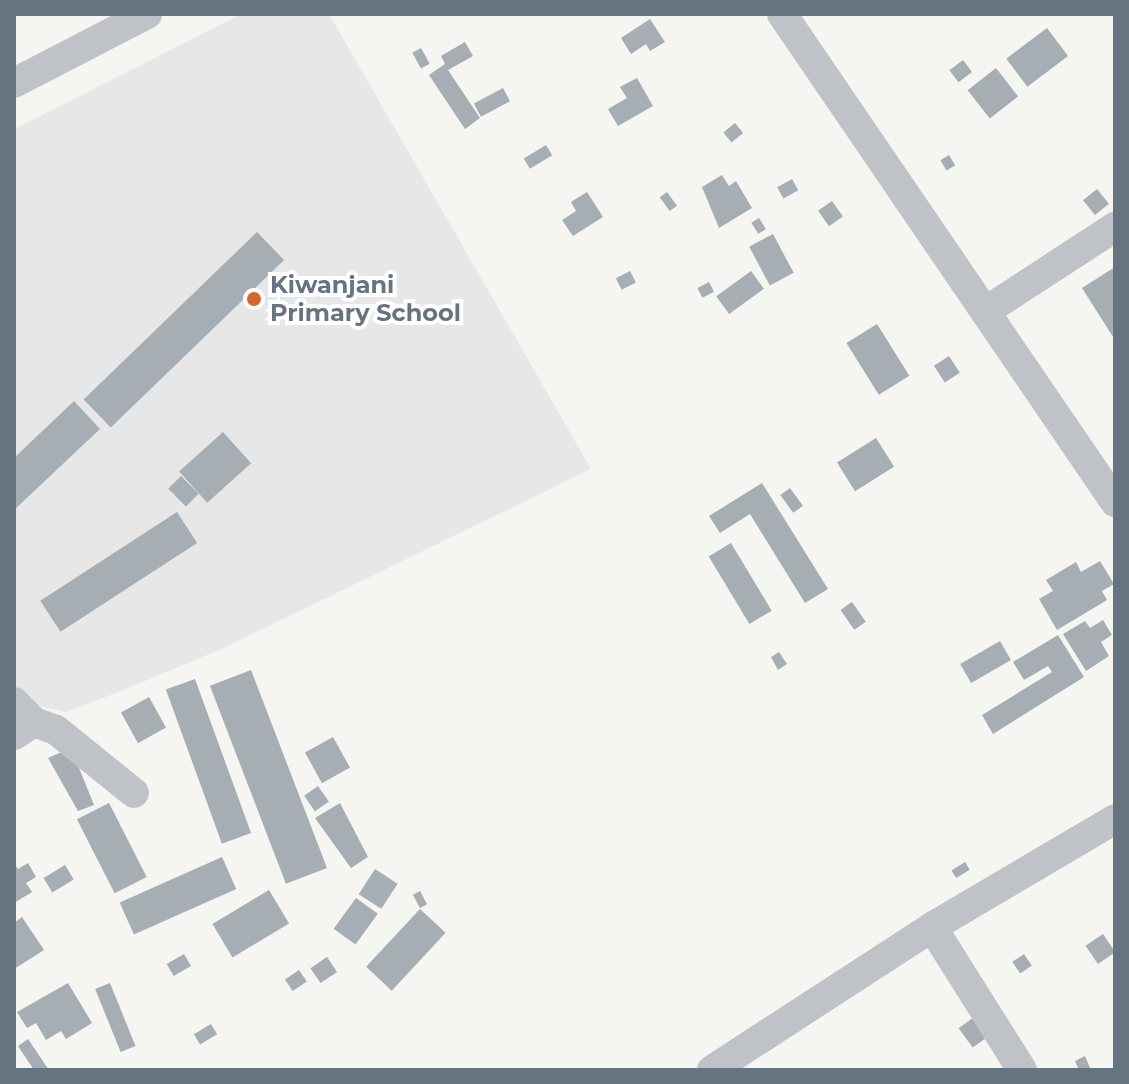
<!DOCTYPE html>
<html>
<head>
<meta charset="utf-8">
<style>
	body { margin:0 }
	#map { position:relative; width:1129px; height:1084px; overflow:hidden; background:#f5f5f2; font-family:Montserrat,sans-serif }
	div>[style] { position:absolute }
	.built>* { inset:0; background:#e6e7e6 }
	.building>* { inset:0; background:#a6adb3; transform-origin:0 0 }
	.minor>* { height:30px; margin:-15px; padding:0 15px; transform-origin:15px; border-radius:15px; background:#bfc2c6 }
	.dots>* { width:22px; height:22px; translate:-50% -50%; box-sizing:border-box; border:4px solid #fff; border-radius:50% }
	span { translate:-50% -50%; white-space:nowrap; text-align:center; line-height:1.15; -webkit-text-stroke:8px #fff; paint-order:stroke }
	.poi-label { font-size:24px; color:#667381; font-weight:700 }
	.left { translate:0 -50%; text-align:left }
	.frame { position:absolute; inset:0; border:16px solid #667381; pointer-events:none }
</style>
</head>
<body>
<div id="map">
	<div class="built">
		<div style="clip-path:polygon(242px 14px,329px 14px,591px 469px,226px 647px,116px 693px,66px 712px,14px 701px,14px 129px)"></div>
	</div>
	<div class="building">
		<div style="clip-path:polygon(650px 19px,665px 42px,650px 51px,646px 44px,631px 54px,621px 38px)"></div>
		<div style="left:1047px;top:28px;width:35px;height:51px;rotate:53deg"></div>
		<div style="clip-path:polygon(465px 42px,473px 56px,448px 70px,480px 118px,465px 129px,429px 75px,445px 64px,441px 56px)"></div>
		<div style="left:421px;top:48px;width:18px;height:10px;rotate:61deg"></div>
		<div style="left:963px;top:60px;width:15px;height:17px;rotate:53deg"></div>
		<div style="left:996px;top:68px;width:36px;height:36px;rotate:52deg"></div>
		<div style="clip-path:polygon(637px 78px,653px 106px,618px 126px,608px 109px,627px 98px,620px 87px)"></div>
		<div style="left:503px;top:88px;width:15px;height:33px;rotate:62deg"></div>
		<div style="left:735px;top:123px;width:13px;height:15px;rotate:51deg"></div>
		<div style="left:546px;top:145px;width:12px;height:26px;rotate:59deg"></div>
		<div style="left:949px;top:155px;width:12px;height:10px;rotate:59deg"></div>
		<div style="clip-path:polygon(722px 175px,729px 186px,736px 181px,752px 208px,719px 228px,702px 187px)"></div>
		<div style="left:792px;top:179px;width:13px;height:17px;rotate:61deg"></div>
		<div style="left:1097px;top:189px;width:19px;height:18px;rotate:51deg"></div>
		<div style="clip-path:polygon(587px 192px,603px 217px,573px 236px,562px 220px,576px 211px,571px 202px)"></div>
		<div style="left:667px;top:192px;width:17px;height:9px;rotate:54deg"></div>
		<div style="left:832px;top:201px;width:19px;height:17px;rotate:55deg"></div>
		<div style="left:759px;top:218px;width:13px;height:9px;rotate:58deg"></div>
		<div style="left:257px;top:232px;width:39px;height:241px;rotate:46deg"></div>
		<div style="left:773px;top:234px;width:44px;height:27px;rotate:62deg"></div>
		<div style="clip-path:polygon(1115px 267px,1115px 340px,1082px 288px)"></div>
		<div style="left:630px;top:271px;width:13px;height:16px;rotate:63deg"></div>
		<div style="left:751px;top:271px;width:22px;height:43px;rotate:54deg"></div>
		<div style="left:709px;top:282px;width:11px;height:13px;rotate:63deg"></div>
		<div style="left:877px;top:324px;width:61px;height:36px;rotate:58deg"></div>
		<div style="left:949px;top:356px;width:20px;height:18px;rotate:57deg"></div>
		<div style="clip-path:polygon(74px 401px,100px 429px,14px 510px,14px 458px)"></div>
		<div style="left:223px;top:432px;width:42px;height:59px;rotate:48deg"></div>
		<div style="left:876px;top:438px;width:34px;height:46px;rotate:58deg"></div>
		<div style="left:181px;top:476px;width:25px;height:18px;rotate:45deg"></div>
		<div style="clip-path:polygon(762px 483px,828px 589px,805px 603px,750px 514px,720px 533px,709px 516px)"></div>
		<div style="left:790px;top:488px;width:22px;height:12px;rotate:54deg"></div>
		<div style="left:177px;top:512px;width:37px;height:163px;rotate:57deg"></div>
		<div style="left:731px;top:543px;width:79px;height:26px;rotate:59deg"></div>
		<div style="clip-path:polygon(1100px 561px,1114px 584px,1102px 591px,1107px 600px,1057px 630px,1039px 599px,1053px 591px,1046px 580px,1076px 562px,1081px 572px)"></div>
		<div style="left:852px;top:602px;width:24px;height:14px;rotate:55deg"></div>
		<div style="clip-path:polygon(1103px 620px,1112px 635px,1101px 642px,1109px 656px,1086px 671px,1063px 634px,1085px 621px,1090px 628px)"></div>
		<div style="clip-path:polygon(1058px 635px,1084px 677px,993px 734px,982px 715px,1052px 672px,1048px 666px,1024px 680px,1013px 662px)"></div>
		<div style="left:1000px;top:641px;width:22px;height:46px;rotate:60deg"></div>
		<div style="clip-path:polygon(779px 652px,787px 664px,778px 670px,771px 657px)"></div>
		<div style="left:251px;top:670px;width:212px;height:44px;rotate:69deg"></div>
		<div style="left:195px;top:679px;width:164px;height:31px;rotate:70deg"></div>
		<div style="left:149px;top:697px;width:35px;height:32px;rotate:61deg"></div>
		<div style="left:333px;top:737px;width:35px;height:32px;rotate:61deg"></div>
		<div style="clip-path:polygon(71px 748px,94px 805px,78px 811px,48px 758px)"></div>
		<div style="left:318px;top:786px;width:19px;height:17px;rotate:55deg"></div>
		<div style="left:109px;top:803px;width:83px;height:36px;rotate:63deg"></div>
		<div style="clip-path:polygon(340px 803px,368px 857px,351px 868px,315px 818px)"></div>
		<div style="left:222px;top:857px;width:35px;height:112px;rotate:66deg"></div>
		<div style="left:965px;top:862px;width:9px;height:16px;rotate:58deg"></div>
		<div style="clip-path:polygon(14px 863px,18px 869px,28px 863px,36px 877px,26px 883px,32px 892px,14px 903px)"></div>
		<div style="left:65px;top:865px;width:17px;height:25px;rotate:59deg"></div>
		<div style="left:375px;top:869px;width:27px;height:30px;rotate:33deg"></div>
		<div style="left:269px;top:890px;width:39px;height:66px;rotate:59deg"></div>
		<div style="left:420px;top:891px;width:15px;height:8px;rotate:62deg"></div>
		<div style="left:356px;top:898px;width:27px;height:38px;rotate:36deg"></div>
		<div style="left:420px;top:909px;width:35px;height:79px;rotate:43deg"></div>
		<div style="clip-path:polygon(22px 917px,44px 950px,14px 969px,14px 923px)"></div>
		<div style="left:1103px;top:934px;width:22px;height:21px;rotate:56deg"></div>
		<div style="left:184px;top:954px;width:14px;height:20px;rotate:60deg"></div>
		<div style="left:1024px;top:954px;width:14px;height:14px;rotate:56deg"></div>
		<div style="left:327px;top:957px;width:18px;height:20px;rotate:56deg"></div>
		<div style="left:299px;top:970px;width:14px;height:17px;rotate:56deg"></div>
		<div style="clip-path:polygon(68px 983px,92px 1023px,66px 1039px,61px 1031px,46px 1040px,36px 1023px,27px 1028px,17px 1012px)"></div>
		<div style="left:110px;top:983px;width:68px;height:16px;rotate:68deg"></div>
		<div style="left:974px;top:1017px;width:24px;height:19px;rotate:54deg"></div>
		<div style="left:211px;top:1024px;width:12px;height:20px;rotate:59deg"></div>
		<div style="clip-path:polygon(28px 1039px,49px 1070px,34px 1070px,18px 1046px)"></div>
		<div style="clip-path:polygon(1085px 1056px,1091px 1070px,1079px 1070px,1075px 1061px)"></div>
	</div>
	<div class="minor">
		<div style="left:782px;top:14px;width:591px;rotate:55.69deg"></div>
		<div style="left:14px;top:83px;width:150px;rotate:-27.4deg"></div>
		<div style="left:986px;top:311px;width:154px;rotate:-33.1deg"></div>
		<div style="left:14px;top:702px;width:28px;rotate:45deg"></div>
		<div style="left:34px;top:722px;width:24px;rotate:147deg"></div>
		<div style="left:34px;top:722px;width:23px;rotate:20deg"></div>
		<div style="left:56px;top:730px;width:100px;rotate:38.9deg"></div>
		<div style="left:932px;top:927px;width:169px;rotate:57.8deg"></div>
		<div style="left:712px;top:1070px;width:262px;rotate:-33deg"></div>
		<div style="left:932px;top:927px;width:212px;rotate:-30.5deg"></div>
	</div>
	<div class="dots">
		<div style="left:254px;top:299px;background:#d8662f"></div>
	</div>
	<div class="poi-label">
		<span class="left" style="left:270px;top:299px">Kiwanjani<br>Primary School</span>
	</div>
	<div class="frame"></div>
</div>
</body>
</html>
